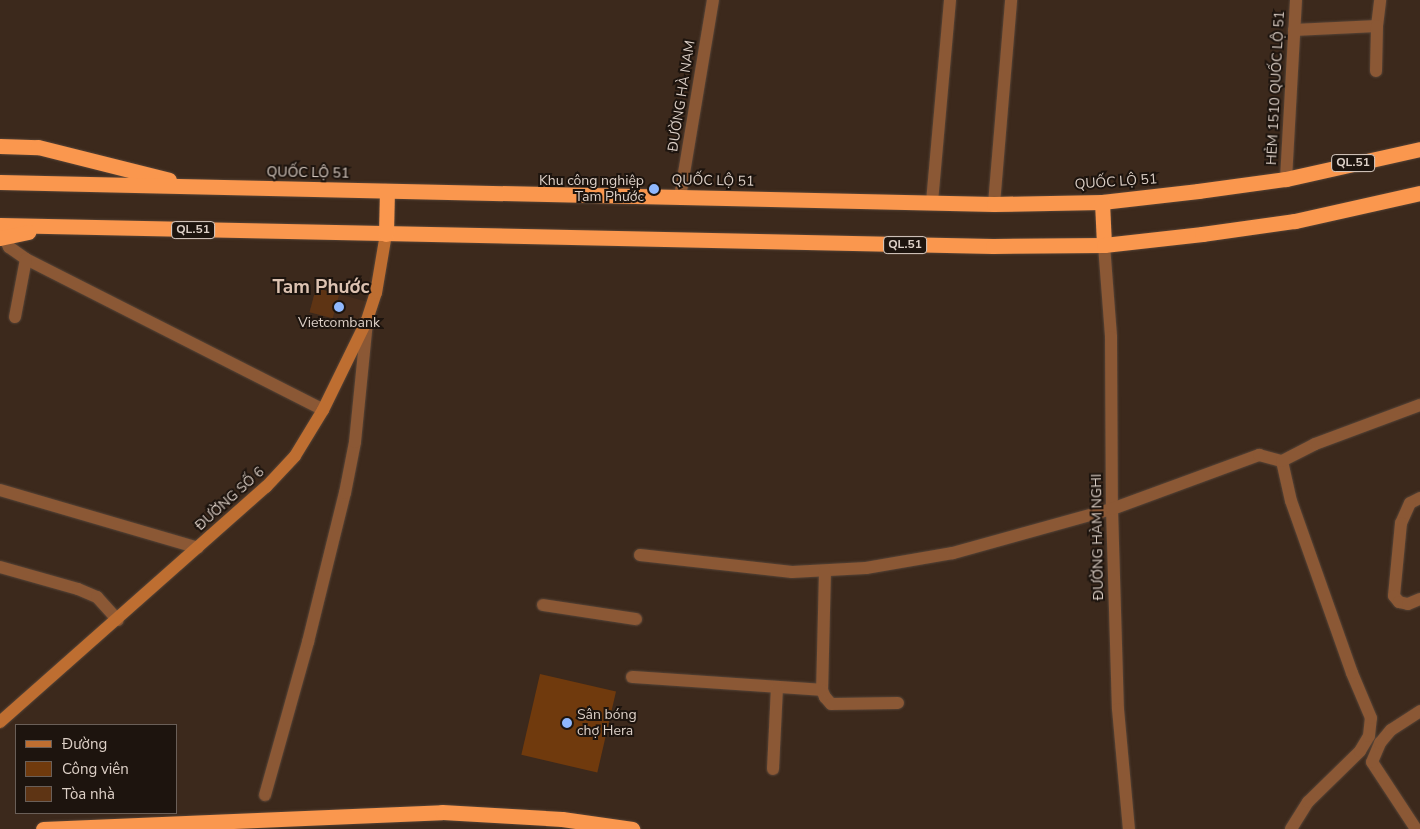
<!DOCTYPE html>
<html>
<head>
<meta charset="utf-8">
<style>
	body { margin:0 }
	#map { position:relative; width:1420px; height:829px; overflow:hidden; background:#3c291c; font-family:"Nunito Sans",sans-serif }
	div>[style] { position:absolute }
	.built>* { inset:0; background:#472d1c; transform-origin:0 0 }
	.green>* { inset:0; background:#703a0d; transform-origin:0 0 }
	.building>* { inset:0; background:#5e3414; transform-origin:0 0 }
	.roads { filter:drop-shadow(0 0 1px #564437) drop-shadow(0 0 1px #564437) }
	.street>* { height:12px; margin:-6px; padding:0 6px; transform-origin:6px; border-radius:6px; background:#8b5835 }
	.secondary>* { height:12px; margin:-6px; padding:0 6px; transform-origin:6px; border-radius:6px; background:#be6e31 }
	.highway>* { height:15px; margin:-7.5px; padding:0 7.5px; transform-origin:7.5px; border-radius:7.5px; background:#fa974e }
	.dots>* { width:14px; height:14px; translate:-50% -50%; box-sizing:border-box; border:2px solid #1d140e; border-radius:50% }
	span { translate:-50% -50%; white-space:nowrap; text-align:center; line-height:1.15; -webkit-text-stroke:4px #1d140e; paint-order:stroke }
	.shield-label span { padding:1px 4px; background:#1d140e; border:1px solid; border-radius:4px; -webkit-text-stroke-width:0 }
	.shield-label { font-size:12px; color:#ddd0c7; font-weight:700 }
	.street-label { font-size:14px; color:#ddd0c7 }
	.poi-label { font-size:14px; color:#ddd0c7 }
	.right { translate:-100% -50%; text-align:right }
	.left { translate:0 -50%; text-align:left }
	.district-label { font-size:19px; color:#dcc2b1; font-weight:700 }
	.legend { position:absolute; left:15px; top:724px; width:162px; height:90px; box-sizing:border-box; background:#1d140e; border:1px solid #6a5f58; margin:0; padding:6px 9px; list-style:none; font-size:15px; color:#ddd0c7 }
	.legend li { display:flex; align-items:center; gap:10px; height:25px }
	.legend b { width:25px; border:1px solid #6a5f58 }
</style>
</head>
<body>
<div id="map">
	<div class="built">
		<div style="left:316px;top:288px;width:54px;height:25px;rotate:15deg"></div>
	</div>
	<div class="green">
		<div style="left:540px;top:674px;width:78px;height:83px;rotate:13deg"></div>
	</div>
	<div class="building">
		<div style="left:316px;top:288px;width:24px;height:25px;rotate:15deg"></div>
	</div>
	<div class="roads">
		<div class="street">
			<div style="left:1294px;top:30px;width:83px;rotate:-2.8deg"></div>
			<div style="left:1377px;top:26px;width:26px;rotate:-83deg"></div>
			<div style="left:1376px;top:71px;width:45px;rotate:-88.7deg"></div>
			<div style="left:1286px;top:179px;width:179px;rotate:-86.8deg"></div>
			<div style="left:680px;top:197px;width:200px;rotate:-80.5deg"></div>
			<div style="left:932px;top:202px;width:203px;rotate:-84.9deg"></div>
			<div style="left:994px;top:204px;width:205px;rotate:-85.2deg"></div>
			<div style="left:1px;top:230px;width:19px;rotate:65deg"></div>
			<div style="left:9px;top:247px;width:21px;rotate:35deg"></div>
			<div style="left:26px;top:259px;width:333px;rotate:26.9deg"></div>
			<div style="left:1104px;top:245px;width:92px;rotate:85.6deg"></div>
			<div style="left:1111px;top:337px;width:172px;rotate:89.7deg"></div>
			<div style="left:1112px;top:509px;width:200px;rotate:88.3deg"></div>
			<div style="left:1118px;top:709px;width:121px;rotate:84.8deg"></div>
			<div style="left:15px;top:317px;width:59px;rotate:-79.3deg"></div>
			<div style="left:0;top:490px;width:206px;rotate:16.3deg"></div>
			<div style="left:1420px;top:498px;width:11px;rotate:153deg"></div>
			<div style="left:1410px;top:503px;width:22px;rotate:114deg"></div>
			<div style="left:1401px;top:523px;width:73px;rotate:95.5deg"></div>
			<div style="left:1394px;top:596px;width:8px;rotate:50deg"></div>
			<div style="left:1399px;top:602px;width:9px;rotate:13deg"></div>
			<div style="left:1408px;top:604px;width:13px;rotate:-23deg"></div>
			<div style="left:640px;top:555px;width:153px;rotate:6.4deg"></div>
			<div style="left:792px;top:572px;width:74px;rotate:-3.1deg"></div>
			<div style="left:866px;top:568px;width:88px;rotate:-9.8deg"></div>
			<div style="left:953px;top:553px;width:165px;rotate:-15.5deg"></div>
			<div style="left:1112px;top:509px;width:157px;rotate:-20.2deg"></div>
			<div style="left:1259px;top:455px;width:24px;rotate:15deg"></div>
			<div style="left:0;top:567px;width:81px;rotate:15.8deg"></div>
			<div style="left:78px;top:589px;width:21px;rotate:23deg"></div>
			<div style="left:97px;top:597px;width:31px;rotate:48deg"></div>
			<div style="left:825px;top:571px;width:119px;rotate:91.4deg"></div>
			<div style="left:822px;top:690px;width:8px;rotate:67deg"></div>
			<div style="left:825px;top:697px;width:9px;rotate:49deg"></div>
			<div style="left:831px;top:704px;width:67px;rotate:-0.9deg"></div>
			<div style="left:543px;top:605px;width:94px;rotate:8.6deg"></div>
			<div style="left:632px;top:677px;width:190px;rotate:3.9deg"></div>
			<div style="left:773px;top:769px;width:82px;rotate:-87.2deg"></div>
			<div style="left:265px;top:795px;width:159px;rotate:-74.3deg"></div>
			<div style="left:308px;top:642px;width:154px;rotate:-76.1deg"></div>
			<div style="left:345px;top:493px;width:52px;rotate:-78.9deg"></div>
			<div style="left:355px;top:442px;width:121px;rotate:-84.3deg"></div>
			<div style="left:1291px;top:829px;width:32px;rotate:-58deg"></div>
			<div style="left:1308px;top:802px;width:73px;rotate:-44.4deg"></div>
			<div style="left:1360px;top:751px;width:17px;rotate:-59deg"></div>
			<div style="left:1369px;top:736px;width:18px;rotate:-84deg"></div>
			<div style="left:1371px;top:718px;width:49px;rotate:-112.9deg"></div>
			<div style="left:1352px;top:673px;width:182px;rotate:-109.5deg"></div>
			<div style="left:1291px;top:501px;width:41px;rotate:-102.7deg"></div>
			<div style="left:1282px;top:461px;width:37px;rotate:-27deg"></div>
			<div style="left:1315px;top:444px;width:112px;rotate:-20.4deg"></div>
			<div style="left:1416px;top:829px;width:80px;rotate:-123.3deg"></div>
			<div style="left:1372px;top:762px;width:21px;rotate:-67deg"></div>
			<div style="left:1380px;top:743px;width:17px;rotate:-50deg"></div>
			<div style="left:1391px;top:730px;width:35px;rotate:-33deg"></div>
		</div>
		<div class="secondary">
			<div style="left:0;top:722px;width:355px;rotate:-41.5deg"></div>
			<div style="left:266px;top:487px;width:42px;rotate:-46.9deg"></div>
			<div style="left:295px;top:456px;width:54px;rotate:-58.7deg"></div>
			<div style="left:323px;top:410px;width:100px;rotate:-63.9deg"></div>
			<div style="left:367px;top:320px;width:28px;rotate:-72deg"></div>
			<div style="left:376px;top:293px;width:60px;rotate:-80.4deg"></div>
		</div>
		<div class="highway">
			<div style="left:0;top:146px;width:38px;rotate:2deg"></div>
			<div style="left:38px;top:147px;width:135px;rotate:14.1deg"></div>
			<div style="left:0;top:182px;width:994px;rotate:1.27deg"></div>
			<div style="left:994px;top:204px;width:108px;rotate:-1.1deg"></div>
			<div style="left:1102px;top:202px;width:97px;rotate:-6.5deg"></div>
			<div style="left:1198px;top:191px;width:89px;rotate:-7.8deg"></div>
			<div style="left:1286px;top:179px;width:137px;rotate:-12.6deg"></div>
			<div style="left:1102px;top:202px;width:43px;rotate:87.3deg"></div>
			<div style="left:0;top:225px;width:993px;rotate:1.21deg"></div>
			<div style="left:993px;top:246px;width:111px;rotate:-0.5deg"></div>
			<div style="left:1104px;top:245px;width:99px;rotate:-6.4deg"></div>
			<div style="left:1202px;top:234px;width:94px;rotate:-8deg"></div>
			<div style="left:1295px;top:221px;width:128px;rotate:-12.6deg"></div>
			<div style="left:386px;top:234px;width:43px;rotate:-88.7deg"></div>
			<div style="left:0;top:238px;width:29px;rotate:-12deg"></div>
			<div style="left:43px;top:829px;width:399px;rotate:-2.4deg"></div>
			<div style="left:442px;top:812px;width:120px;rotate:3.3deg"></div>
			<div style="left:562px;top:819px;width:71px;rotate:8.1deg"></div>
		</div>
	</div>
	<div class="dots">
		<div style="left:654px;top:189px;background:#90b8fd"></div>
		<div style="left:339px;top:307px;background:#90b8fd"></div>
		<div style="left:567px;top:723px;background:#90b8fd"></div>
	</div>
	<div class="shield-label">
		<span style="left:1353px;top:163px">QL.51</span>
		<span style="left:193px;top:230px">QL.51</span>
		<span style="left:905px;top:245px">QL.51</span>
	</div>
	<div class="street-label">
		<span style="left:1276px;top:88px;rotate:-87deg">HẺM 1510 QUỐC LỘ 51</span>
		<span style="left:682px;top:96px;rotate:-81deg">ĐƯỜNG HÀ NAM</span>
		<span style="left:308px;top:173px;rotate:1deg">QUỐC LỘ 51</span>
		<span style="left:713px;top:181px;rotate:1deg">QUỐC LỘ 51</span>
		<span style="left:1116px;top:182px;rotate:-4deg">QUỐC LỘ 51</span>
		<span style="left:230px;top:499px;rotate:-42deg">ĐƯỜNG SỐ 6</span>
		<span style="left:1098px;top:537px;rotate:-91deg">ĐƯỜNG HÀM NGHI</span>
	</div>
	<div class="poi-label">
		<span class="right" style="left:644px;top:189px">Khu công nghiệp<br>Tam Phước</span>
		<span style="left:339px;top:323px">Vietcombank</span>
		<span class="left" style="left:577px;top:723px">Sân bóng<br>chợ Hera</span>
	</div>
	<div class="district-label">
		<span style="left:321px;top:288px">Tam Phước</span>
	</div>
	<ul class="legend">
	<li><b style="height:6px;background:#be6e31"></b>Đường</li>
	<li><b style="height:14px;background:#703a0d"></b>Công viên</li>
	<li><b style="height:14px;background:#5e3414"></b>Tòa nhà</li>
	</ul>
</div>
</body>
</html>
